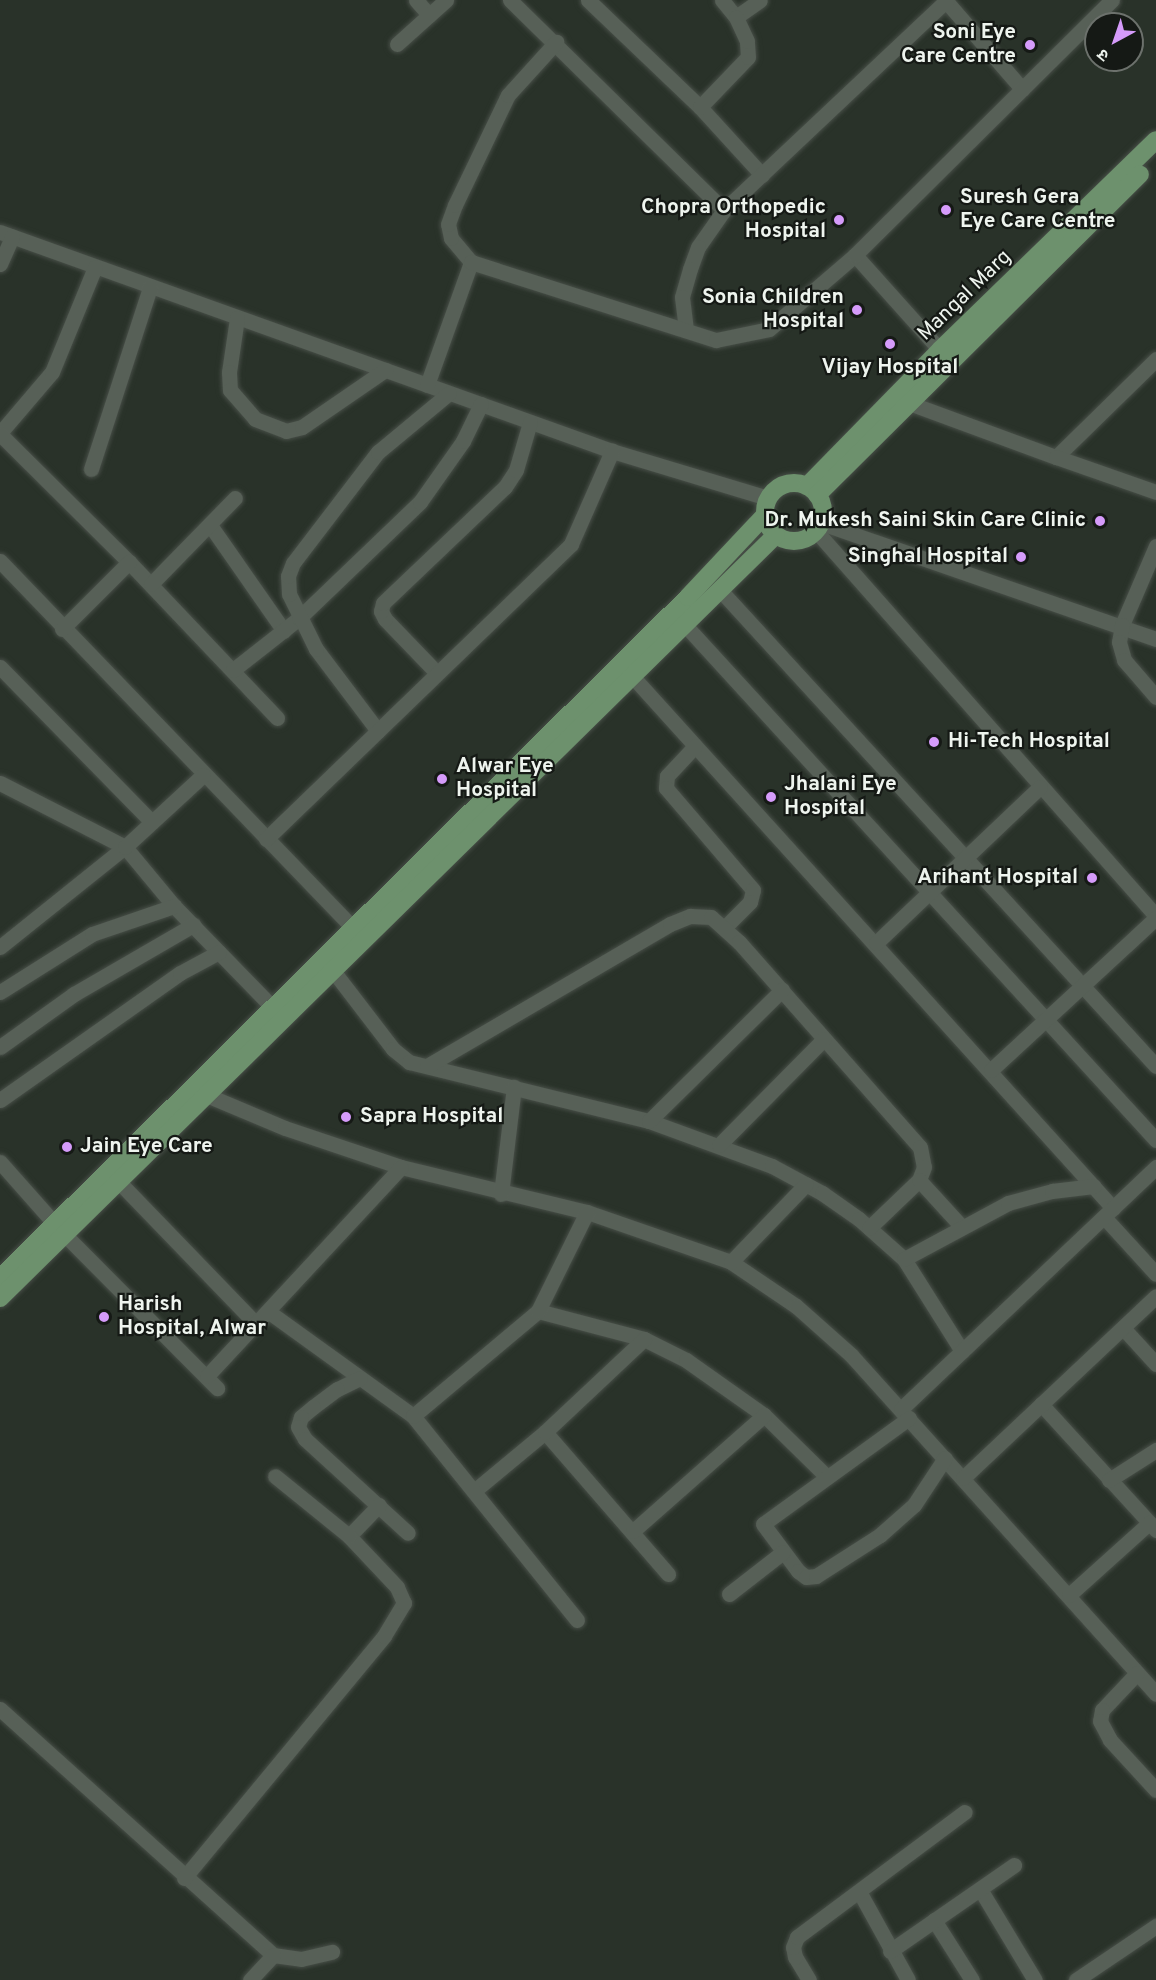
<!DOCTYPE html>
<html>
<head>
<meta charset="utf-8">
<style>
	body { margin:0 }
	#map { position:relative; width:1156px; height:1980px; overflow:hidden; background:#293229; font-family:Overpass,"Noto Sans Devanagari",sans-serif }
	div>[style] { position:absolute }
	.roads { filter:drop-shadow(0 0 2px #474e47) drop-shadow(0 0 2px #474e47) }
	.street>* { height:15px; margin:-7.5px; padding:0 7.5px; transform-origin:7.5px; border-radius:7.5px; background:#576057 }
	.primary>* { height:18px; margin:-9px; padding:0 9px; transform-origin:9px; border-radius:9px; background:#6d916d }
	.primary>.ring { margin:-9px; padding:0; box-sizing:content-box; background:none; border:18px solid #6d916d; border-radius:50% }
	.dots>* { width:16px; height:16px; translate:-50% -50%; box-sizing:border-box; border:3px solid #151915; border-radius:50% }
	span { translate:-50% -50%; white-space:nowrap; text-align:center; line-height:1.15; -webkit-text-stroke:4.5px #151915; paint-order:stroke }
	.poi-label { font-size:21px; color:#eef4ee; font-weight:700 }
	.right { translate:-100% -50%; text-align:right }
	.left { translate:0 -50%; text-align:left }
	.street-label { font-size:21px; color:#eef4ee }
	.north { position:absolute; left:1084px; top:12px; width:60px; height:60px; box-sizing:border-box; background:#151915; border:2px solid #6c716c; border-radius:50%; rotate:220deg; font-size:16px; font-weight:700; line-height:24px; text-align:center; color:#eef4ee }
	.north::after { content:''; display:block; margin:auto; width:21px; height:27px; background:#d59bfa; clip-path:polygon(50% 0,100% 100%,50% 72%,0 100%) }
</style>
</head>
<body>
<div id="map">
	<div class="roads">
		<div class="street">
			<div style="left:416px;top:0;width:20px;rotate:49deg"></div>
			<div style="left:510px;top:0;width:300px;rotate:44.5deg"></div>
			<div style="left:724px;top:210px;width:45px;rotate:125.1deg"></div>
			<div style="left:698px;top:247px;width:23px;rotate:110deg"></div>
			<div style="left:690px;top:269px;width:29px;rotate:106deg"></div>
			<div style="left:682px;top:297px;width:33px;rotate:83deg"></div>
			<div style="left:588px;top:0;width:155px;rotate:43.7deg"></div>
			<div style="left:700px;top:107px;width:92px;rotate:47.6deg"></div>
			<div style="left:722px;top:0;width:22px;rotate:51deg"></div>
			<div style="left:736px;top:17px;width:29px;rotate:-35deg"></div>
			<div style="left:945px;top:0;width:118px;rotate:49.1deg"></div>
			<div style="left:397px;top:44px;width:66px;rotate:-41.9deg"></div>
			<div style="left:700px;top:107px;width:69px;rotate:-46.2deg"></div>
			<div style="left:748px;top:57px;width:16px;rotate:-94deg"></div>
			<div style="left:747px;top:41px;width:26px;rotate:-115deg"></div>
			<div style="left:724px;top:210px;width:306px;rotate:-43.3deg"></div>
			<div style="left:0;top:232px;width:650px;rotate:19.69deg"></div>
			<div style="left:612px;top:451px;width:163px;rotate:16.8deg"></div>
			<div style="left:855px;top:255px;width:127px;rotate:48.2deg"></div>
			<div style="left:471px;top:262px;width:31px;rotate:-130deg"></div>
			<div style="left:451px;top:238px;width:14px;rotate:-102deg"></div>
			<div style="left:448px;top:224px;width:20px;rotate:-70deg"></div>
			<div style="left:455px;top:205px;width:122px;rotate:-64.3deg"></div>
			<div style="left:508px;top:95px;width:72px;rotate:-47.8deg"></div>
			<div style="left:0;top:264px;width:30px;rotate:-66deg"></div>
			<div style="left:237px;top:318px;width:55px;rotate:98.4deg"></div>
			<div style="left:229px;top:372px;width:18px;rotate:87deg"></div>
			<div style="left:230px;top:390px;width:38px;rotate:49deg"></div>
			<div style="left:255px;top:419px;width:33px;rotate:21deg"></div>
			<div style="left:286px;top:431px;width:16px;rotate:-14deg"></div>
			<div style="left:302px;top:427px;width:101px;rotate:-34.5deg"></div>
			<div style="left:427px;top:385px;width:131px;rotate:-70.3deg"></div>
			<div style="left:471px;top:262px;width:257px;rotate:17.7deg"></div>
			<div style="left:716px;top:340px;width:54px;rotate:-11.7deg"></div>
			<div style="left:769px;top:329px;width:113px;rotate:-40.7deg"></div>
			<div style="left:855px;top:255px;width:362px;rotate:-44.8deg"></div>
			<div style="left:909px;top:403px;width:157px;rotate:20.2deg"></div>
			<div style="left:1056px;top:457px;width:140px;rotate:-44.4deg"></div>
			<div style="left:0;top:433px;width:80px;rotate:-49.6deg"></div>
			<div style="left:52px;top:372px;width:113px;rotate:-67.7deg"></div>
			<div style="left:0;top:434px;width:182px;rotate:44.8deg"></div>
			<div style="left:129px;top:562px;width:215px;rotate:46.5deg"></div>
			<div style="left:1056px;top:457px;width:106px;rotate:19.3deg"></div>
			<div style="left:91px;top:469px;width:191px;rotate:-72deg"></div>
			<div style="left:821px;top:523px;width:355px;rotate:19.1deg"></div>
			<div style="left:210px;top:525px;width:129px;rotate:55.1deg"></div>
			<div style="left:816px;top:531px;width:514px;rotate:48.55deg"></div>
			<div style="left:1156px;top:546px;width:86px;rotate:113.3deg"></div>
			<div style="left:1122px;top:625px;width:17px;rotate:100deg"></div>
			<div style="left:1119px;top:642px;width:19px;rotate:74deg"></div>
			<div style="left:1124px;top:660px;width:49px;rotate:49.1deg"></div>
			<div style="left:0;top:561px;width:511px;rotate:46.11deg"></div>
			<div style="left:151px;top:584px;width:120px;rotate:-45.7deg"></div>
			<div style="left:721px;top:591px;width:644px;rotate:47.52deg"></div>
			<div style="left:685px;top:625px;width:698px;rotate:47.56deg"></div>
			<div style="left:62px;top:629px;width:95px;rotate:-45deg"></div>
			<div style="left:0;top:667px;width:217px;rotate:45.6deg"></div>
			<div style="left:233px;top:670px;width:84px;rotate:-38.2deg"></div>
			<div style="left:299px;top:618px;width:168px;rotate:-43.8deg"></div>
			<div style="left:420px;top:502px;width:75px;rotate:-54.8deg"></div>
			<div style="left:463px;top:441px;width:41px;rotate:-64.1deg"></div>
			<div style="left:437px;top:673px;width:75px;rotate:-133.9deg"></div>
			<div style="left:385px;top:619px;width:9px;rotate:-117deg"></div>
			<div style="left:381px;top:611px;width:8px;rotate:-76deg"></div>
			<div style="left:383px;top:603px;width:168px;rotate:-43.6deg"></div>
			<div style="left:505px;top:487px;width:20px;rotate:-57deg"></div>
			<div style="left:516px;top:470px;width:50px;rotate:-73.7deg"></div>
			<div style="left:633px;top:677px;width:716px;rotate:47.89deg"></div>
			<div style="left:378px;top:731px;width:103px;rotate:-127.1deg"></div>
			<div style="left:316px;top:649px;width:61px;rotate:-116.1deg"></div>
			<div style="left:289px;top:594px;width:18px;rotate:-93deg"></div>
			<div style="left:288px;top:576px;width:14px;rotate:-69deg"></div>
			<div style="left:293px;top:563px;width:140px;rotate:-52.6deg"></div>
			<div style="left:378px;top:452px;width:92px;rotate:-39.7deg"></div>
			<div style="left:695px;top:746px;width:41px;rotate:133deg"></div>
			<div style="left:667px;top:776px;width:12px;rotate:95deg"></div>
			<div style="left:666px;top:788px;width:134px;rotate:49.5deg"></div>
			<div style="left:753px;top:890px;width:12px;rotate:104deg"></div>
			<div style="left:750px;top:902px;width:35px;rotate:135deg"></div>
			<div style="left:0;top:783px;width:140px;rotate:27.1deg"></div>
			<div style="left:125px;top:847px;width:77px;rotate:50.3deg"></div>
			<div style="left:174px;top:906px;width:145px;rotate:45.8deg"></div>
			<div style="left:266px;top:839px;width:424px;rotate:-44deg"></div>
			<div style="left:571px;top:544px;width:102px;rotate:-66.2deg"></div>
			<div style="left:876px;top:943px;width:226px;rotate:-43.6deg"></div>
			<div style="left:0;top:947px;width:160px;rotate:-38.7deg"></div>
			<div style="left:125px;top:847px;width:106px;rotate:-42.7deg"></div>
			<div style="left:334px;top:972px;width:97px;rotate:52.5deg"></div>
			<div style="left:393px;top:1049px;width:21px;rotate:39deg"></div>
			<div style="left:409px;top:1062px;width:247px;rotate:13.8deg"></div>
			<div style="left:649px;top:1121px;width:131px;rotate:20.1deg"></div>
			<div style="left:772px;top:1166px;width:57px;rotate:28.4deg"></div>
			<div style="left:822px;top:1193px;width:45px;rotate:35.1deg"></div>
			<div style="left:859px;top:1219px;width:60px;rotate:41.6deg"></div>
			<div style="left:904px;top:1259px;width:109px;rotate:57.8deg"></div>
			<div style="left:0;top:992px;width:109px;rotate:-32.2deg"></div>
			<div style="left:92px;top:934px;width:87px;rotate:-18.9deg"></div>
			<div style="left:0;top:1047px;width:91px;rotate:-35.6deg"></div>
			<div style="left:74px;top:994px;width:138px;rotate:-30.1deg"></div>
			<div style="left:427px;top:1066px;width:281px;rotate:-30.3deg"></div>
			<div style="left:670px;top:924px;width:22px;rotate:-22deg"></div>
			<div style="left:690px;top:916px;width:21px;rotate:3deg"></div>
			<div style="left:711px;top:917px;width:38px;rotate:42deg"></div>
			<div style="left:739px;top:942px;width:273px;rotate:48.6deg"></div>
			<div style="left:920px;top:1147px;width:20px;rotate:79deg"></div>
			<div style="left:924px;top:1167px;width:14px;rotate:111deg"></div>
			<div style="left:919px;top:1180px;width:69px;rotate:136.2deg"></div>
			<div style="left:991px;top:1070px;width:224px;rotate:-42.7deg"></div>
			<div style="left:197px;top:1091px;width:95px;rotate:22.8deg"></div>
			<div style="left:285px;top:1128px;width:122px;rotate:18.6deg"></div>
			<div style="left:401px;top:1167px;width:191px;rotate:13.6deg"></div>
			<div style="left:587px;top:1212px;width:152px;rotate:19.1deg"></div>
			<div style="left:731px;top:1262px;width:78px;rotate:34.1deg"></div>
			<div style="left:796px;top:1306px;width:74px;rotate:41.7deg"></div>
			<div style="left:851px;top:1355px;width:456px;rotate:48deg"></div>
			<div style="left:0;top:1100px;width:220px;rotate:-35.2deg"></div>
			<div style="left:180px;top:973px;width:44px;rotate:-28.3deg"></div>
			<div style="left:649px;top:1121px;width:187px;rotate:-44.6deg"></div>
			<div style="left:719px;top:1145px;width:149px;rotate:-45.3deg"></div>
			<div style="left:0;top:1162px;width:81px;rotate:48.5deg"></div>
			<div style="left:919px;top:1180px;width:62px;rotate:47.6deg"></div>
			<div style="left:119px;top:1182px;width:197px;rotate:46deg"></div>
			<div style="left:501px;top:1194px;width:108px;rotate:-83.1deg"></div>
			<div style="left:1104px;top:1217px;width:77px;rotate:47.6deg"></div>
			<div style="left:65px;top:1235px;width:216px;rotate:45.2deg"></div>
			<div style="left:904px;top:1259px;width:118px;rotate:-28.3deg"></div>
			<div style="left:1008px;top:1203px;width:46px;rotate:-15.3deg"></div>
			<div style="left:1052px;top:1191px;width:42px;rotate:-6.8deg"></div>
			<div style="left:731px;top:1262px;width:108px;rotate:-46.1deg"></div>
			<div style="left:538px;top:1311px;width:110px;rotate:14.8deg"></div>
			<div style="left:644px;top:1339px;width:47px;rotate:26.6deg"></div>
			<div style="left:686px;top:1360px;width:95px;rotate:35.2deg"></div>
			<div style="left:764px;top:1415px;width:88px;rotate:44.5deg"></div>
			<div style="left:269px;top:1312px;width:178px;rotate:35.8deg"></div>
			<div style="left:1123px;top:1328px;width:49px;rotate:47.5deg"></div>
			<div style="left:207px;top:1376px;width:285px;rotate:-47.1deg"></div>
			<div style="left:360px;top:1378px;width:25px;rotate:154deg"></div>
			<div style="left:337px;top:1389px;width:30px;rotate:143deg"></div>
			<div style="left:313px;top:1407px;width:16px;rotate:140deg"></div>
			<div style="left:301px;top:1417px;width:10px;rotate:107deg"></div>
			<div style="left:298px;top:1427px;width:14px;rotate:60deg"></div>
			<div style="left:305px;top:1439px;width:139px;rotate:42.4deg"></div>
			<div style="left:1041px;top:1404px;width:171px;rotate:47.6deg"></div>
			<div style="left:901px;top:1409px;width:352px;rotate:-43.5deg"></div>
			<div style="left:909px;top:1418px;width:180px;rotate:144deg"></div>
			<div style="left:763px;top:1524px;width:59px;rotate:53.3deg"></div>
			<div style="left:798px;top:1571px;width:10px;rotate:37deg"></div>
			<div style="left:806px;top:1577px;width:10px;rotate:-6deg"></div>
			<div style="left:816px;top:1576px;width:76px;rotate:-32.6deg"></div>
			<div style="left:880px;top:1535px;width:45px;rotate:-41.4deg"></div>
			<div style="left:914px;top:1505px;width:56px;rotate:-56.6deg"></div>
			<div style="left:545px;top:1432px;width:188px;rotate:49.1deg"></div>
			<div style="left:963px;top:1478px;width:265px;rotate:-43.3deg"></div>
			<div style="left:1109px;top:1480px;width:56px;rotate:-32.6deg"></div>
			<div style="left:474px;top:1491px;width:92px;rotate:-39.7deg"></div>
			<div style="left:545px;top:1432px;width:136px;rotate:-43.2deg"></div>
			<div style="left:633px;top:1531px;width:175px;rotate:-41.5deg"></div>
			<div style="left:349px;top:1536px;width:43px;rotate:-45.9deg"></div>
			<div style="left:729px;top:1594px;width:68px;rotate:-37.9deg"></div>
			<div style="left:1069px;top:1595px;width:108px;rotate:-42deg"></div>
			<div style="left:577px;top:1620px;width:262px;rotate:-128.8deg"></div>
			<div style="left:413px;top:1416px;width:163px;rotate:-40deg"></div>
			<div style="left:538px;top:1311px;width:110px;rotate:-63.7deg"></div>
			<div style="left:1137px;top:1673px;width:51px;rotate:133.4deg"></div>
			<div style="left:1102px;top:1710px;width:11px;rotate:100deg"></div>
			<div style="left:1100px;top:1721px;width:21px;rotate:62deg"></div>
			<div style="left:1110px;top:1740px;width:68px;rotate:47.4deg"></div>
			<div style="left:0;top:1709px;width:367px;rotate:42deg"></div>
			<div style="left:273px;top:1955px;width:28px;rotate:8deg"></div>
			<div style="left:301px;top:1959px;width:32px;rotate:-13deg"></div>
			<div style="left:184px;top:1878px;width:314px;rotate:-50.4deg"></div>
			<div style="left:384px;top:1636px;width:39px;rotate:-59deg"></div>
			<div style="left:404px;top:1603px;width:17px;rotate:-114deg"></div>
			<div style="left:397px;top:1587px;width:70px;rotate:-133.3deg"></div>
			<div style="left:349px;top:1536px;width:95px;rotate:-141deg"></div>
			<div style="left:980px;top:1889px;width:106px;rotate:58.9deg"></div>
			<div style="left:860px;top:1893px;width:99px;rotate:61.1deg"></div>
			<div style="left:934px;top:1920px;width:71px;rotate:57.7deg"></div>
			<div style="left:890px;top:1951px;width:151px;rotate:-34.7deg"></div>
			<div style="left:250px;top:1980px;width:34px;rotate:-47deg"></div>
			<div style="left:809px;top:1980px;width:27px;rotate:-121deg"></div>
			<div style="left:795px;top:1957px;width:10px;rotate:-101deg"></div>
			<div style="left:793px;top:1947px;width:11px;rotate:-68deg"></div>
			<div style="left:797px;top:1937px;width:209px;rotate:-36.7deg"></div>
			<div style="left:1076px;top:1980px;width:97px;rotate:-34deg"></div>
		</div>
		<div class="primary">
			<div class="ring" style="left:765px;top:483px;width:40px;height:40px"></div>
			<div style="left:807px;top:486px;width:190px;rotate:-45.6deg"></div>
			<div style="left:940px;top:350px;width:301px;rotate:-44.2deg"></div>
			<div style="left:817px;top:495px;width:455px;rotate:-44.8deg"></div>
			<div style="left:0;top:1278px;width:968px;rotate:-44.71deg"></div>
			<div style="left:688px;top:597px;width:112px;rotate:-46.8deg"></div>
			<div style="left:0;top:1298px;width:1088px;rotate:-44.52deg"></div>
		</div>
	</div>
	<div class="dots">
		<div style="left:1030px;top:45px;background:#d59bfa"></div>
		<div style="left:946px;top:210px;background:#d59bfa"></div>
		<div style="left:839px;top:220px;background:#d59bfa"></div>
		<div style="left:857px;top:310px;background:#d59bfa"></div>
		<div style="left:890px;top:344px;background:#d59bfa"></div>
		<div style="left:1100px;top:521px;background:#d59bfa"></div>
		<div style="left:1021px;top:557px;background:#d59bfa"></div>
		<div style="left:934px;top:742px;background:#d59bfa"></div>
		<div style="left:442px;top:779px;background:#d59bfa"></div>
		<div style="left:771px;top:797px;background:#d59bfa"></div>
		<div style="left:1092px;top:878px;background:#d59bfa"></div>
		<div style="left:346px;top:1117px;background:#d59bfa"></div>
		<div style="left:67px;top:1147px;background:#d59bfa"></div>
		<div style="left:104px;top:1317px;background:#d59bfa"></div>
	</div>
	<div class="poi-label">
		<span class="right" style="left:1016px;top:45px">Soni Eye<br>Care Centre</span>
		<span class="left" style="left:960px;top:210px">Suresh Gera<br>Eye Care Centre</span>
		<span class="right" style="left:826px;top:220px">Chopra Orthopedic<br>Hospital</span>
		<span class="right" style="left:844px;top:310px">Sonia Children<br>Hospital</span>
		<span style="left:890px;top:368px">Vijay Hospital</span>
		<span class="right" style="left:1086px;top:521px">Dr. Mukesh Saini Skin Care Clinic</span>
		<span class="right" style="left:1008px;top:557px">Singhal Hospital</span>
		<span class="left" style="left:948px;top:742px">Hi-Tech Hospital</span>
		<span class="left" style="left:456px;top:779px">Alwar Eye<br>Hospital</span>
		<span class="left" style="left:784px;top:797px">Jhalani Eye<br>Hospital</span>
		<span class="right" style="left:1078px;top:878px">Arihant Hospital</span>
		<span class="left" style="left:360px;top:1117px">Sapra Hospital</span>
		<span class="left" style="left:80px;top:1147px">Jain Eye Care</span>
		<span class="left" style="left:118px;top:1317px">Harish<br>Hospital, Alwar</span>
	</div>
	<div class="street-label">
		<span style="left:965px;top:296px;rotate:-44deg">Mangal Marg</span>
	</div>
	<div class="north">उ</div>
</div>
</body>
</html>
